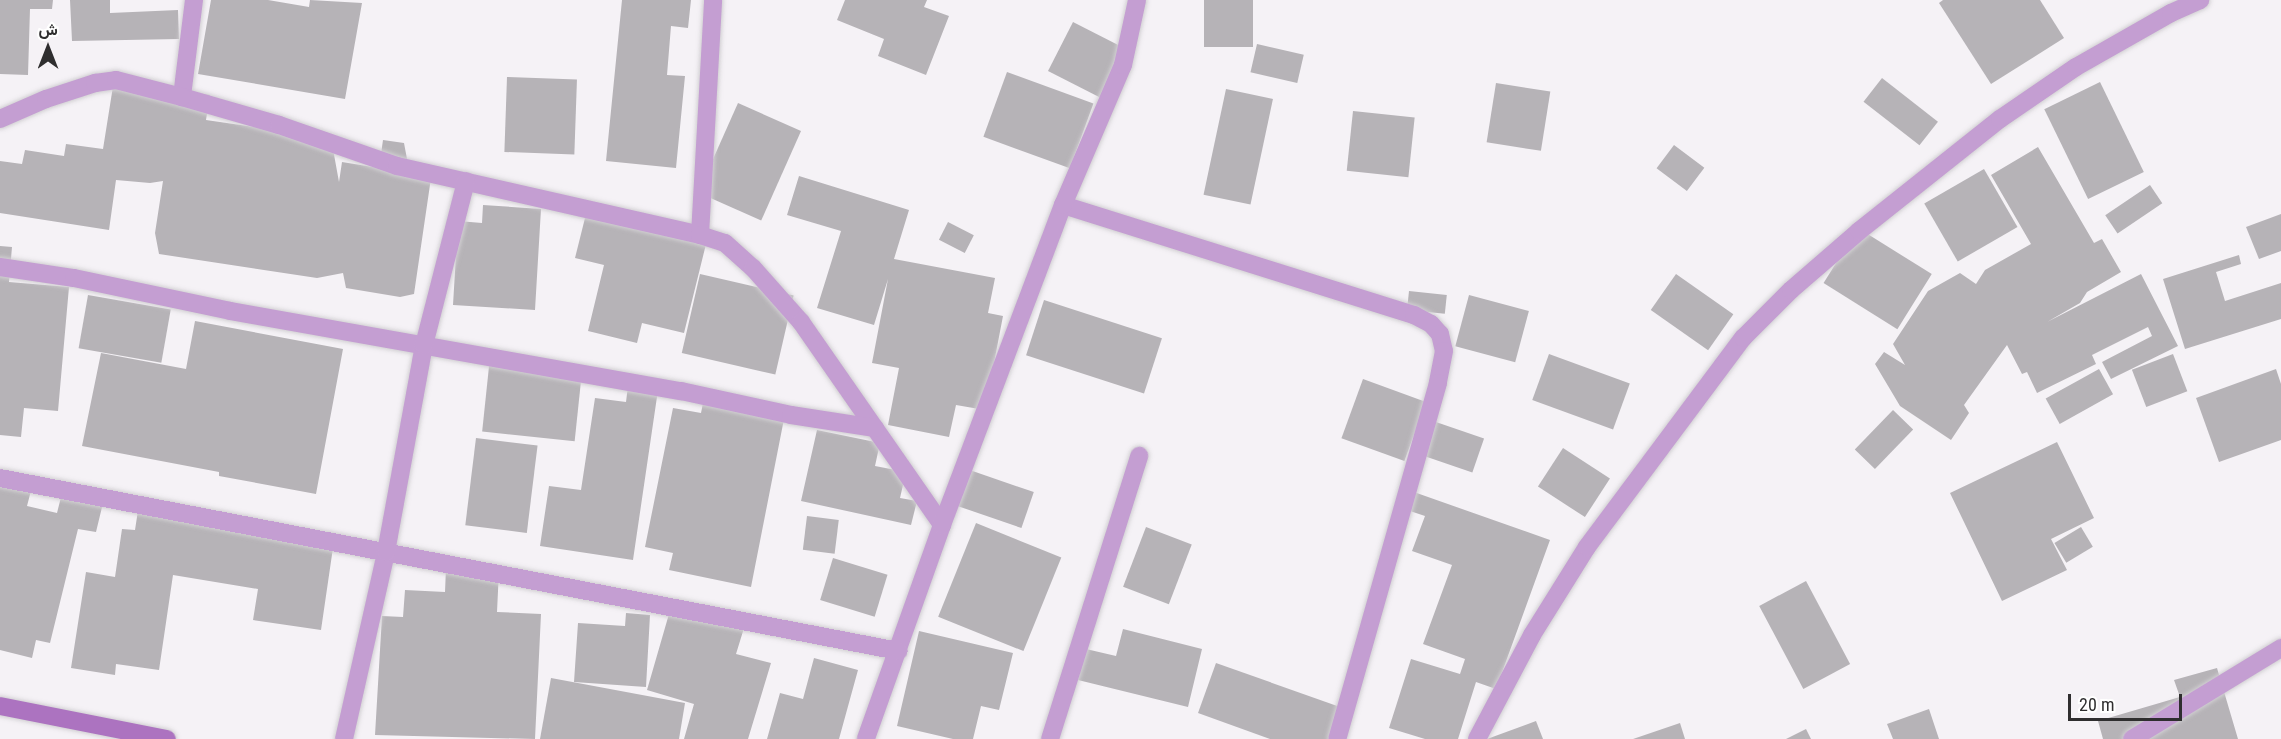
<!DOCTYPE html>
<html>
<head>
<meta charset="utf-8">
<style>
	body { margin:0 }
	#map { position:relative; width:2281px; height:739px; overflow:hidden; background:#f5f2f6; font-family:"Roboto Condensed",Vazirmatn,sans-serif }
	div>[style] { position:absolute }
	.building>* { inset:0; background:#b6b3b7; transform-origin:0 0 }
	.roads { filter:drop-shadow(0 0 2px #d1cfd2) drop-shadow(0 0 2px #d1cfd2) }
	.street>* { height:18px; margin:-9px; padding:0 9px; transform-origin:9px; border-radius:9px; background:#c49ed2 }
	.secondary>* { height:18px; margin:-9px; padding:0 9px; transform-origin:9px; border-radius:9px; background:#ac73c0 }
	span { translate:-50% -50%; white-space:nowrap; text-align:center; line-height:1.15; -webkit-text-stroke:5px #fff; paint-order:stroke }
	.north { position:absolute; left:18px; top:18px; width:60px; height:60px; -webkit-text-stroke:4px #fff; paint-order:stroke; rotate:0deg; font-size:16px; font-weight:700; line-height:24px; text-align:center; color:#2f2e2f }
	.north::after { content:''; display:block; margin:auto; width:21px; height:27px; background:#2f2e2f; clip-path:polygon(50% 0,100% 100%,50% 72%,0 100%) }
	.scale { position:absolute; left:2068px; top:694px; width:114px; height:27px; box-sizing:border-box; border:3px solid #2f2e2f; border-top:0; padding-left:8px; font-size:18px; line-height:21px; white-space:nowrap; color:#2f2e2f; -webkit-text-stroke:4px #fff; paint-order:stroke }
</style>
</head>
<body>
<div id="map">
	<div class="building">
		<div style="clip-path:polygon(0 0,53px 0,52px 9px,30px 9px,28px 75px,0 74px)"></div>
		<div style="clip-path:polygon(70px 0,110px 0,110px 13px,178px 10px,179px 39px,72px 41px)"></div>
		<div style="clip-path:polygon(211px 0,268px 0,309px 7px,310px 0,362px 3px,345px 99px,198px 74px)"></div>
		<div style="clip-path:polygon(622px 0,691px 0,688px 28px,671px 26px,667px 75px,685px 76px,676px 168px,606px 161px)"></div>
		<div style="clip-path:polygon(845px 0,927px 0,924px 7px,949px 16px,926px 75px,878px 56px,884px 39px,837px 20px)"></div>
		<div style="left:1204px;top:0;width:49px;height:47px"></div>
		<div style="clip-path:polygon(1943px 0,2040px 0,2064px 38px,1991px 84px,1939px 3px)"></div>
		<div style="left:1073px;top:22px;width:65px;height:55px;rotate:27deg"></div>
		<div style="left:1257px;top:44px;width:48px;height:29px;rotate:13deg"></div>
		<div style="left:1007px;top:72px;width:92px;height:69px;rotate:20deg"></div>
		<div style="left:507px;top:77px;width:70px;height:75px;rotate:2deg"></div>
		<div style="left:1882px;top:78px;width:71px;height:30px;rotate:38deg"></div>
		<div style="clip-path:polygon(114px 80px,210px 95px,206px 120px,331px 138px,339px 182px,342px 162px,379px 168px,383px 140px,404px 143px,410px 175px,431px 178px,414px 294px,400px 297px,346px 288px,343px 273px,317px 278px,159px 254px,155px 233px,163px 181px,150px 183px,116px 180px,109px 230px,0 213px,0 161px,22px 164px,25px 150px,64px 156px,66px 144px,103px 149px)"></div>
		<div style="left:2100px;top:82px;width:100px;height:62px;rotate:64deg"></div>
		<div style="left:1496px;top:83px;width:55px;height:60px;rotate:9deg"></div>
		<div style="left:1226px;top:89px;width:48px;height:108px;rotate:12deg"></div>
		<div style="left:738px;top:103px;width:69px;height:98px;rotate:24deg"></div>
		<div style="left:1353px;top:111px;width:62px;height:60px;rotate:6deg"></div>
		<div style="left:1674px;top:145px;width:38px;height:29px;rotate:37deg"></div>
		<div style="clip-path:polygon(2038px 147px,2094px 243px,2102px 239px,2121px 272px,2087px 292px,2080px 303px,2047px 322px,2141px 274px,2178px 346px,2111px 379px,2102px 362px,2152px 336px,2148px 327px,2092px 355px,2096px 364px,2037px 393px,2027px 372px,2022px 374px,2007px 345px,1964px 405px,1969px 413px,1951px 440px,1900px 406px,1875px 364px,1884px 352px,1905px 365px,1893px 344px,1928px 291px,1960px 273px,1976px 284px,1985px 270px,2031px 244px,1991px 175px)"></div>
		<div style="left:1984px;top:169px;width:67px;height:69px;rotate:60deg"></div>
		<div style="clip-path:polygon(799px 176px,909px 210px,894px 259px,995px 278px,988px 313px,1003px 316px,985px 410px,956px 405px,949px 437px,888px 425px,899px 368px,872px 363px,888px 279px,874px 325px,817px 308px,841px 231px,787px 215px)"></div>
		<div style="left:2150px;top:185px;width:22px;height:54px;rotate:56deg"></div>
		<div style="clip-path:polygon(589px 202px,709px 232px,684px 333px,642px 323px,637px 343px,588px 331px,604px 265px,575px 258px)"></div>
		<div style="clip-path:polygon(483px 205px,541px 209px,535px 310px,453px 305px,458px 221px,482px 223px)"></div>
		<div style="clip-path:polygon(2281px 214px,2281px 251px,2259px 259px,2246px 227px)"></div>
		<div style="left:948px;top:222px;width:29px;height:20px;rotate:27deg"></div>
		<div style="left:1858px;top:228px;width:87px;height:65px;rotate:32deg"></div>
		<div style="clip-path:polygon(0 246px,12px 247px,9px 282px,69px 287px,58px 411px,24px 408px,21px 437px,0 435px)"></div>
		<div style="clip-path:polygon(2239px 255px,2241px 264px,2216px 272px,2225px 301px,2281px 283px,2281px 319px,2185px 349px,2163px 279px)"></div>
		<div style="left:700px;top:274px;width:96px;height:81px;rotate:13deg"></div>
		<div style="left:1676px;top:274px;width:70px;height:44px;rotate:35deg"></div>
		<div style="left:1409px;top:291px;width:38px;height:19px;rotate:6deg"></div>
		<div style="left:88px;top:295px;width:84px;height:54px;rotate:10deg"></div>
		<div style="left:1469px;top:295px;width:62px;height:53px;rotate:15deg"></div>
		<div style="left:1044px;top:300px;width:124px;height:58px;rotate:18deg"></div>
		<div style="clip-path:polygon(195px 321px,343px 349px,316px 494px,219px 476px,219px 472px,82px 446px,101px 353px,186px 369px)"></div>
		<div style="left:1549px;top:354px;width:86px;height:49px;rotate:20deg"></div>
		<div style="left:2173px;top:354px;width:40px;height:44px;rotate:69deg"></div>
		<div style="left:490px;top:357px;width:93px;height:75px;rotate:6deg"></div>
		<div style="left:2099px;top:369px;width:29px;height:61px;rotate:61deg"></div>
		<div style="clip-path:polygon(2276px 369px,2281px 384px,2281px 440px,2219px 462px,2196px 398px)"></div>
		<div style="left:1363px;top:379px;width:67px;height:63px;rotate:20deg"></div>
		<div style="clip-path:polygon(628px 386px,658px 390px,633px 560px,540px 546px,549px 486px,581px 490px,595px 398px,626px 402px)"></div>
		<div style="clip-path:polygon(703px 403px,784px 419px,751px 587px,669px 570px,673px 553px,645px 547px,673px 408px,701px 413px)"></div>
		<div style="left:1893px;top:410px;width:28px;height:55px;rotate:44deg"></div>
		<div style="left:1433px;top:421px;width:54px;height:36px;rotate:19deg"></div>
		<div style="clip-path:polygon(817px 430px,880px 443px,875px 466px,906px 472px,900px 498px,917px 501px,911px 525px,801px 501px)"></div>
		<div style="left:476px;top:438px;width:62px;height:88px;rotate:7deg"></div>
		<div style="clip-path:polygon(2057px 442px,2094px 518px,2051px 539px,2067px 570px,2002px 601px,1950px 493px)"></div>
		<div style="left:1563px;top:448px;width:56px;height:46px;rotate:33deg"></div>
		<div style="left:961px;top:467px;width:77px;height:38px;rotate:19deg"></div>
		<div style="clip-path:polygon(0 471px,34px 479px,27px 506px,57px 513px,62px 493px,103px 503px,96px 532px,78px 529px,50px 643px,36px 640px,32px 658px,0 650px)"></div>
		<div style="clip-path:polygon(1411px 491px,1550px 540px,1496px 689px,1476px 682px,1458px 739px,1425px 739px,1389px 728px,1411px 659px,1460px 674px,1465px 659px,1423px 644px,1452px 565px,1412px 551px,1425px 516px,1404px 509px)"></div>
		<div style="clip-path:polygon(139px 504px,335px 534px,321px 630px,253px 620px,258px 589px,173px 575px,159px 670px,116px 664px,115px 675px,71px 668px,86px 572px,115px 577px,122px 529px,135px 530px)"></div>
		<div style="left:807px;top:516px;width:32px;height:34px;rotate:7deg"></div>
		<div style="left:976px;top:523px;width:92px;height:101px;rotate:22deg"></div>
		<div style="left:1146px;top:527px;width:49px;height:64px;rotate:21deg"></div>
		<div style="left:2081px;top:527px;width:23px;height:31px;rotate:59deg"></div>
		<div style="left:833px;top:558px;width:57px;height:44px;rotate:17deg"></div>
		<div style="clip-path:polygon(446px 568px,499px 570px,497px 612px,541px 614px,535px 739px,375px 735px,382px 616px,403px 617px,405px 590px,445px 592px)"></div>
		<div style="left:1806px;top:581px;width:94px;height:53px;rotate:62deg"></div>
		<div style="clip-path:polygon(671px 607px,744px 628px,736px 654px,771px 663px,748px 739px,684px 739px,694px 704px,647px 690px)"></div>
		<div style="clip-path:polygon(626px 613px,650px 615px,646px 687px,574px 682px,578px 623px,625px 626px)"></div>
		<div style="clip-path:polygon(1123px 629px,1202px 649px,1188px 707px,1078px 680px,1086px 649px,1116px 656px)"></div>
		<div style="clip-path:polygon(919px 631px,1013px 653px,999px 710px,981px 706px,973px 739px,953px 739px,897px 726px)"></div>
		<div style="clip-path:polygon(814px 658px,858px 670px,839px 739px,767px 739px,780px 693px,803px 699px)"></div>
		<div style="clip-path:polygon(1216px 663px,1340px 707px,1328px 739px,1270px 739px,1198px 713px)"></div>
		<div style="clip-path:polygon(2217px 668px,2238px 739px,2103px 739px,2098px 721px,2180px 697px,2174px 680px)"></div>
		<div style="clip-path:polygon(551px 678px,685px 703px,679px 739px,540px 739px)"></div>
		<div style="clip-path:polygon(1929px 709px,1939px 739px,1893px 739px,1887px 724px)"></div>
		<div style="clip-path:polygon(1536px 721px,1543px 739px,1487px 739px)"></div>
		<div style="clip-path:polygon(1680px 723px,1685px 739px,1633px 739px)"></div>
		<div style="clip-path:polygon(1806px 729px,1811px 739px,1786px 739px)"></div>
	</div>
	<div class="roads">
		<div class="street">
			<div style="left:194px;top:0;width:98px;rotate:97.1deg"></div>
			<div style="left:182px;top:97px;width:101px;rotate:16.1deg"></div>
			<div style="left:279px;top:125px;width:125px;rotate:19.2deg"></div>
			<div style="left:397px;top:166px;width:311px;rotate:12.8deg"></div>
			<div style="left:700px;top:235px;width:235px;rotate:-86.8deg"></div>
			<div style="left:0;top:119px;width:50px;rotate:-23.5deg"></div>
			<div style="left:46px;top:99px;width:52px;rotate:-18.1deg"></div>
			<div style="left:95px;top:83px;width:21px;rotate:-8deg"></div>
			<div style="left:116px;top:80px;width:68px;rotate:14.4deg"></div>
			<div style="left:1063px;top:205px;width:368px;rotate:17.4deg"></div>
			<div style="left:1414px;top:315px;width:19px;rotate:28deg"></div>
			<div style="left:1431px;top:324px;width:13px;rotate:48deg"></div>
			<div style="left:1440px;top:334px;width:17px;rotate:77deg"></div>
			<div style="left:1444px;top:351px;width:33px;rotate:101deg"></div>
			<div style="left:1438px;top:383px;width:370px;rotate:105.8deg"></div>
			<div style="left:700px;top:235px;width:26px;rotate:18deg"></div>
			<div style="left:725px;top:243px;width:38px;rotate:42deg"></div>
			<div style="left:753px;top:268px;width:72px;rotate:48.4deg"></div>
			<div style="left:801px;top:322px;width:247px;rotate:55.2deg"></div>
			<div style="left:942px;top:525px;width:227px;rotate:109.6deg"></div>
			<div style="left:0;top:267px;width:75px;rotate:8.5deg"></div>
			<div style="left:74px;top:278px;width:159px;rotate:11.9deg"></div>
			<div style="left:230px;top:311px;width:458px;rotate:10.1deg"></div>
			<div style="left:681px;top:391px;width:113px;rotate:12.3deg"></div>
			<div style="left:791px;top:415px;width:85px;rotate:8.8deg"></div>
			<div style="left:0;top:478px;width:915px;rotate:10.9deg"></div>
			<div style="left:942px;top:525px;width:342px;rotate:-69.3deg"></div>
			<div style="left:1063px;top:205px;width:152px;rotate:-66.8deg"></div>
			<div style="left:1123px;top:65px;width:66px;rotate:-77.8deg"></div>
			<div style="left:344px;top:739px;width:192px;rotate:-77.3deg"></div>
			<div style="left:386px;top:552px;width:210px;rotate:-79.6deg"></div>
			<div style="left:424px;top:345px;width:169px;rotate:-75.6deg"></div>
			<div style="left:1050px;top:739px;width:297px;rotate:-72.5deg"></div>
			<div style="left:1477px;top:739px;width:118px;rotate:-62.1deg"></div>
			<div style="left:1532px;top:635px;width:104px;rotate:-58deg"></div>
			<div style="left:1587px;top:547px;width:261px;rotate:-53.3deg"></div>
			<div style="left:1743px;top:338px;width:68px;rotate:-45deg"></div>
			<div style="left:1791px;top:290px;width:90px;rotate:-40.9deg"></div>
			<div style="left:1859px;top:231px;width:180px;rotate:-38.5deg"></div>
			<div style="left:2000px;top:119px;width:92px;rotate:-34.4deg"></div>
			<div style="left:2076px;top:67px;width:109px;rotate:-29.6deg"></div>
			<div style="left:2171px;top:13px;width:32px;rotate:-24deg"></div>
			<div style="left:2132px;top:739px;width:175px;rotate:-31.4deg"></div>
		</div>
		<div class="secondary">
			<div style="left:0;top:706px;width:170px;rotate:11.2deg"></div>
		</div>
	</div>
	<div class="north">ش</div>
	<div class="scale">20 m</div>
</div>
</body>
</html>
